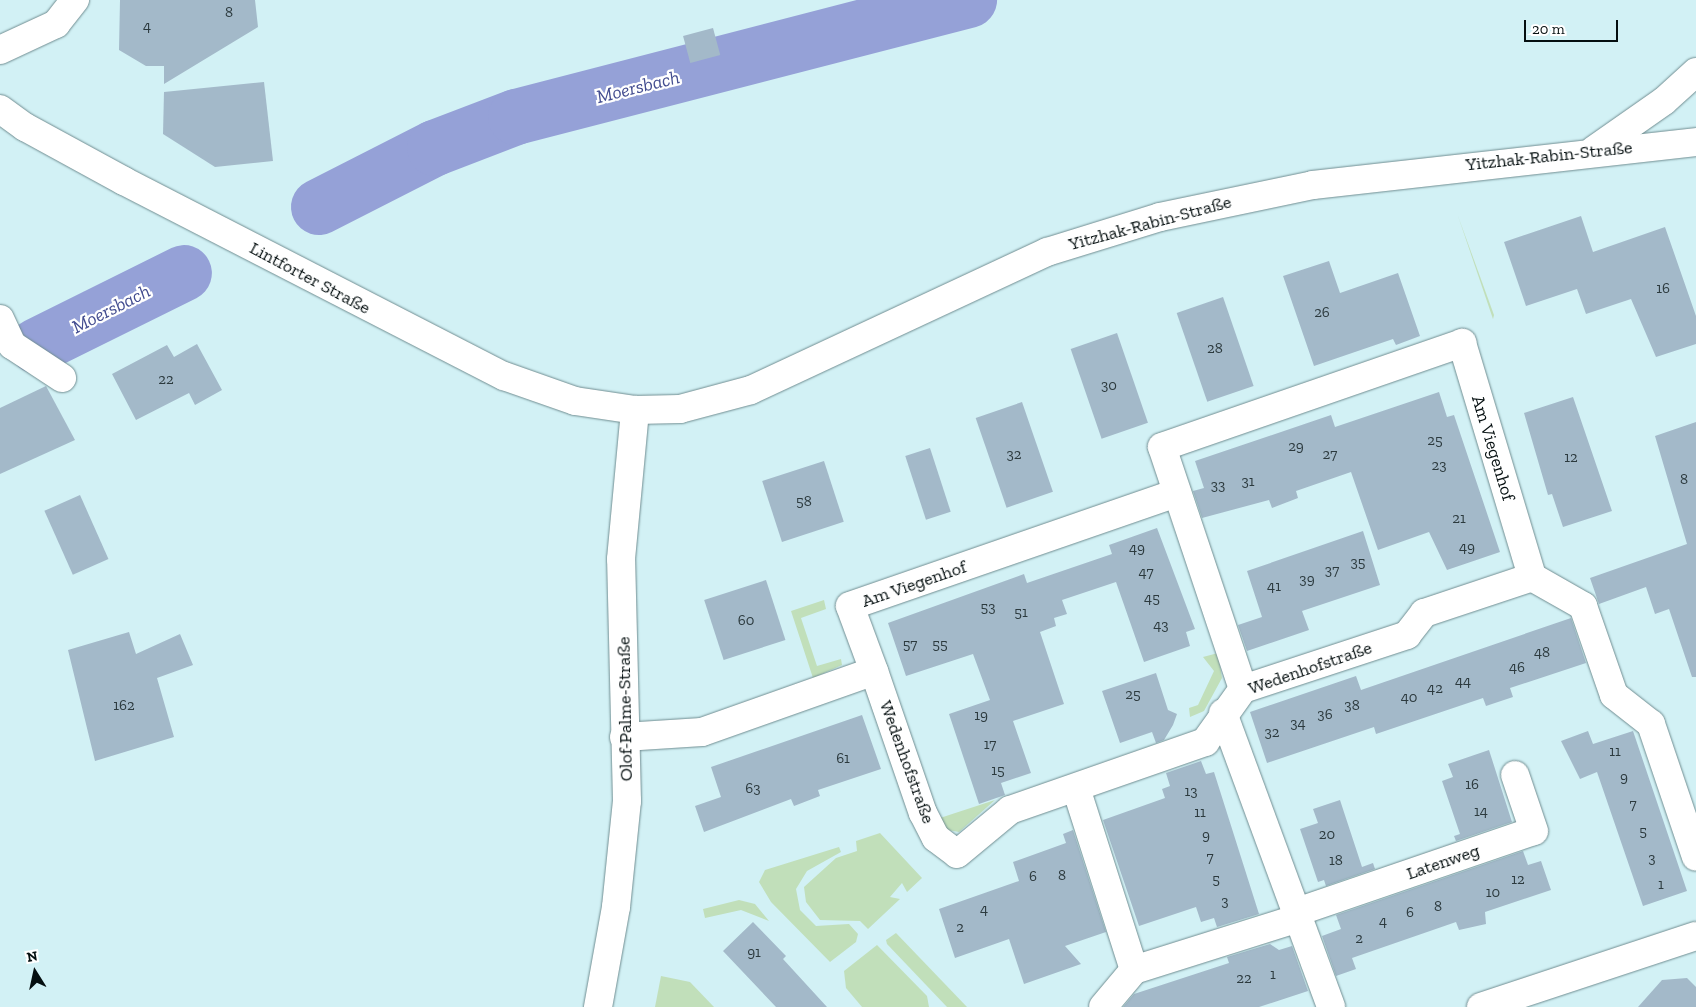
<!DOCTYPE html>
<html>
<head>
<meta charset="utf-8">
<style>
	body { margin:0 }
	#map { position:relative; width:1696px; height:1007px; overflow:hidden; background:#d2f1f5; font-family:"Zilla Slab",serif }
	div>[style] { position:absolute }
	.green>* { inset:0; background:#c1dfba }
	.river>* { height:56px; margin:-28px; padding:0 28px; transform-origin:28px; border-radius:28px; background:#95a1d7 }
	.building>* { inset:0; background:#a3b9c9; transform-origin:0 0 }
	.roads { filter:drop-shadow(0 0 1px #708d91) drop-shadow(0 0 1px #708d91) }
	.minor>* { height:28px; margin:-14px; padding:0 14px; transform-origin:14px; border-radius:14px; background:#fff }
	.tertiary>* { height:28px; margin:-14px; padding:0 14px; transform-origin:14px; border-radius:14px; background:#fff }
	span { translate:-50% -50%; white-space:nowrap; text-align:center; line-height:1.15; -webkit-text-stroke:4.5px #fff; paint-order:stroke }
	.number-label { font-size:15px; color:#2c3a3e }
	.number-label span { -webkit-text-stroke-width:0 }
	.street-label { font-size:18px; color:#050f10 }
	.water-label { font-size:19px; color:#434d90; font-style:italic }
	.north { position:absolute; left:10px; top:947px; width:50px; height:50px; -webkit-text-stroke:4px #fff; paint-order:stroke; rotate:350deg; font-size:14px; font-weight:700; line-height:20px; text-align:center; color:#050f10 }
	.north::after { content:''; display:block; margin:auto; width:18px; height:22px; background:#050f10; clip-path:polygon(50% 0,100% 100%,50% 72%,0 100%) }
	.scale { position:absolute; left:1524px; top:20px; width:94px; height:22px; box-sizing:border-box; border:2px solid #050f10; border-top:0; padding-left:6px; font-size:15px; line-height:18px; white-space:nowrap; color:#050f10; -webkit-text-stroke:4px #fff; paint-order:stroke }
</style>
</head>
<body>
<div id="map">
	<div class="green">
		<div style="clip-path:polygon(1458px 216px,1494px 315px,1493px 319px)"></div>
		<div style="clip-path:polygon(824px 600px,826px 609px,801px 618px,817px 666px,841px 659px,842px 665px,813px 678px,791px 611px)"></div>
		<div style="clip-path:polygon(1218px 653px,1222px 678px,1204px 711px,1190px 717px,1189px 708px,1198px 705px,1214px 671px,1203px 657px)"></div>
		<div style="clip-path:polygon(995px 800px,959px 832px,948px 830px,940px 818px)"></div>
		<div style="clip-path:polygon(880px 833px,922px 878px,907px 892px,902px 883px,890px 897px,900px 899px,868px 929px,860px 921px,820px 920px,806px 902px,804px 887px,836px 858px,857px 851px,856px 841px)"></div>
		<div style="clip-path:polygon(839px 847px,841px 852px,807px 871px,796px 889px,800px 910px,816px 926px,849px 924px,858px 934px,856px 942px,830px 962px,771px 902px,759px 882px,765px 870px)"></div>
		<div style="clip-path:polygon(739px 900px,755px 904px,769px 921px,741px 910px,705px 918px,703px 909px)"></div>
		<div style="clip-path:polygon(896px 933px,967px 1007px,947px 1007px,887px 944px,886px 940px)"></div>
		<div style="clip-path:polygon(877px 945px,927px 996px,929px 1007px,862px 1007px,846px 988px,844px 971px)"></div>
		<div style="clip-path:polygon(661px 976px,690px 982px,714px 1007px,655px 1007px)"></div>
	</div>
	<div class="river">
		<div style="left:319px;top:207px;width:130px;rotate:-27deg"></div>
		<div style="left:435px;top:148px;width:87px;rotate:-20.9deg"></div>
		<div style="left:516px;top:117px;width:468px;rotate:-14.5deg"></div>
		<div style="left:37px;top:346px;width:164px;rotate:-26.4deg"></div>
	</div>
	<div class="building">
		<div style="clip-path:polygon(120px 0,255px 0,258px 27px,164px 84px,164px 66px,146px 66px,119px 50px)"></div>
		<div style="left:713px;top:28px;width:28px;height:31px;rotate:75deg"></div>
		<div style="clip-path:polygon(264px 82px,273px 161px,215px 167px,163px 134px,164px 92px)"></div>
		<div style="clip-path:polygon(1581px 216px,1593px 252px,1665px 227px,1696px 316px,1696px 344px,1656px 357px,1631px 299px,1586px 314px,1577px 289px,1526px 306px,1504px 242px)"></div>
		<div style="clip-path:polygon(1329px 261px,1340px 293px,1398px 273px,1420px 336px,1396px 345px,1393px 339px,1314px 366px,1283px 276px)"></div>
		<div style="left:1223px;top:297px;width:94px;height:49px;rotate:71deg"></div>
		<div style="left:1117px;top:333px;width:95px;height:49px;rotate:71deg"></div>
		<div style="clip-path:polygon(197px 344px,222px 390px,195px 405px,189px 393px,136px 420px,112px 374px,167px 345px,174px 357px)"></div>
		<div style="clip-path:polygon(46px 386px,75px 440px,0 474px,0 408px)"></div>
		<div style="clip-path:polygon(1439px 392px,1447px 417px,1454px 415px,1500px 552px,1447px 570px,1429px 532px,1378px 550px,1351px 472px,1296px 491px,1298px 498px,1272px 508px,1269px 500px,1202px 518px,1193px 491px,1204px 488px,1195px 461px,1331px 415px,1335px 427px)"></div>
		<div style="clip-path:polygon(1573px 397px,1612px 511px,1563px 527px,1552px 494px,1548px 495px,1524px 413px)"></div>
		<div style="left:1022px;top:402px;width:95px;height:49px;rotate:71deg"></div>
		<div style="clip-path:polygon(1696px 422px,1696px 677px,1692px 677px,1669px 609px,1655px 614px,1646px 587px,1599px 604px,1590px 578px,1687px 544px,1655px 436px)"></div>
		<div style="left:930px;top:448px;width:67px;height:26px;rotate:72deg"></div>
		<div style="left:824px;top:461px;width:64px;height:65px;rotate:72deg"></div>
		<div style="left:80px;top:495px;width:70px;height:39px;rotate:66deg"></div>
		<div style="clip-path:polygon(1157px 528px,1195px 629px,1186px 632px,1190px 646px,1144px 662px,1116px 582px,1062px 600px,1067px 614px,1054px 618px,1056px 626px,1040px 632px,1064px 704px,1013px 721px,1031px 773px,1001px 783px,1005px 795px,979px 804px,949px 714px,990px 700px,973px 654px,906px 676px,888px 623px,1024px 574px,1027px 583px,1112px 554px,1109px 545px)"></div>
		<div style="clip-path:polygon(1363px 531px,1380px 585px,1302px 611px,1309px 630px,1247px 651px,1238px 625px,1262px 617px,1247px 571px)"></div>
		<div style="left:766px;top:580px;width:63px;height:65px;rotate:72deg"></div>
		<div style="clip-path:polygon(1571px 618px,1586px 663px,1510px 688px,1513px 697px,1486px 706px,1483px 698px,1376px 734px,1374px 727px,1267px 763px,1250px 712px,1356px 676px,1361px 690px)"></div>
		<div style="clip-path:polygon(129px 632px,136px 654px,180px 634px,193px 665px,157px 678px,174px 737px,95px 761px,68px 650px)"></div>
		<div style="clip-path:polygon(1156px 673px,1168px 710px,1177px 714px,1173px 725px,1164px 740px,1156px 743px,1152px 732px,1120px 743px,1102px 691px)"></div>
		<div style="clip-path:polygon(862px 715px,881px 769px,818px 790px,820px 796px,794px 806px,791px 799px,704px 832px,695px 806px,721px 797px,711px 767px)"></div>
		<div style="clip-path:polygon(1588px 731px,1593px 744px,1633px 731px,1687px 891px,1643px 906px,1597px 772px,1580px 779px,1561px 741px)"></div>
		<div style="clip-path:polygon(1489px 750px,1512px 822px,1456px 841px,1454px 836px,1460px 834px,1442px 781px,1453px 777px,1448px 764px)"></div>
		<div style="clip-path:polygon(1201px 761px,1206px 774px,1214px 772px,1259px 914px,1217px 927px,1214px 918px,1201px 922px,1196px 907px,1139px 926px,1103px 820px,1165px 798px,1162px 789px,1170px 786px,1166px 773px)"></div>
		<div style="clip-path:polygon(1340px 800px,1362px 867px,1373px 863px,1375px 869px,1326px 886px,1324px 880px,1318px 882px,1300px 829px,1318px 823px,1313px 809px)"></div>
		<div style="clip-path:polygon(1073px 830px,1106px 932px,1065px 946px,1081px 964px,1024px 984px,1009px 939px,955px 958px,939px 909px,1019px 881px,1013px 862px,1066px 843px,1063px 834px)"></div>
		<div style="clip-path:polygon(1523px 851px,1528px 865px,1541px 861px,1551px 890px,1485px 912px,1486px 924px,1459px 930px,1456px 922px,1352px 958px,1356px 969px,1336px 976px,1322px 936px,1341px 929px,1336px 915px)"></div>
		<div style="clip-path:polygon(753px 922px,786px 956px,783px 959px,827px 1007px,776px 1007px,723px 951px)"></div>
		<div style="clip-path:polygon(1270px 944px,1279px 950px,1292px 946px,1308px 991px,1259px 1007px,1123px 1007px,1134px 994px,1229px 963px,1227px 957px)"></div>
		<div style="clip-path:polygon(1687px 978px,1696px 987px,1696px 1007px,1638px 1007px,1662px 980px)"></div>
	</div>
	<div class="roads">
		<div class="minor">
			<div style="left:0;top:50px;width:62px;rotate:-24.9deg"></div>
			<div style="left:56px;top:24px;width:31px;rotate:-52deg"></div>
			<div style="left:0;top:319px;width:29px;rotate:65deg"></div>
			<div style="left:12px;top:345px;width:60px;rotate:33.4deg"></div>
			<div style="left:874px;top:671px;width:150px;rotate:71deg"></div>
			<div style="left:923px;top:813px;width:28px;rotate:63deg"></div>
			<div style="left:936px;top:838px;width:26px;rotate:37deg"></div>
			<div style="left:957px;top:854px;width:69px;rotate:-39.7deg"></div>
			<div style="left:1010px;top:810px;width:207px;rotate:-19.2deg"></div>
			<div style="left:1205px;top:742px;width:65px;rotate:-54.4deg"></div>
			<div style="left:1243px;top:689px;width:173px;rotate:-18.2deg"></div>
			<div style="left:1407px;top:635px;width:28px;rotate:-52deg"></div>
			<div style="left:1424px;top:613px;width:114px;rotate:-18.4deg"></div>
			<div style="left:1243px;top:689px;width:255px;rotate:-108.5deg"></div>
			<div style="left:1162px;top:447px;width:318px;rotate:-19.1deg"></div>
			<div style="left:1462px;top:343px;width:244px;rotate:73.3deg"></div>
			<div style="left:1532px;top:577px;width:59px;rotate:29.6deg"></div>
			<div style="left:1583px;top:606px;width:94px;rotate:70.8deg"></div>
			<div style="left:1614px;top:695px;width:47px;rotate:38.1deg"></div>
			<div style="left:1651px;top:724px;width:140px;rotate:71.3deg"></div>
			<div style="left:1223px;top:713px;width:313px;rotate:69.8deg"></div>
			<div style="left:624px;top:737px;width:78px;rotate:-3.7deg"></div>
			<div style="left:702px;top:732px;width:182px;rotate:-19.5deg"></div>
			<div style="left:874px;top:671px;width:69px;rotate:-110.3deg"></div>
			<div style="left:850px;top:606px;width:346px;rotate:-19.1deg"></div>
			<div style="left:1076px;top:788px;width:191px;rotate:72.3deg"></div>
			<div style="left:1134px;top:970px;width:48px;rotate:130deg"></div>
			<div style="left:1297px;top:912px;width:250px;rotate:-18.9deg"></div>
			<div style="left:1534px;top:831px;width:59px;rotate:-108.7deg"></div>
			<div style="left:1134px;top:970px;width:173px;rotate:-17.5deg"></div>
			<div style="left:598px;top:1007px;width:102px;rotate:-79.8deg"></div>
			<div style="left:616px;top:907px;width:107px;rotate:-84.1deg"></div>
			<div style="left:627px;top:801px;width:242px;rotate:-91.4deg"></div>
			<div style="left:621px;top:559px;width:150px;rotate:-84.6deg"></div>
			<div style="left:1481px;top:1007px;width:226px;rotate:-18.3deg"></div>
		</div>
		<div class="tertiary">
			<div style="left:0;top:109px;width:31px;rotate:36deg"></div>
			<div style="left:25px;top:127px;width:113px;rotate:28.6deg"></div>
			<div style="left:124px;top:181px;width:427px;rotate:27.2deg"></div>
			<div style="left:504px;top:376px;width:75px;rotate:19.4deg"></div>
			<div style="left:575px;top:401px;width:61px;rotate:8.5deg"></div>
			<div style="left:635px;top:410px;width:45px;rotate:-1.3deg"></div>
			<div style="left:680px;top:409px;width:73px;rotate:-15deg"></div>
			<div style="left:751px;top:390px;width:327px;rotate:-25deg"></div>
			<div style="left:1047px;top:252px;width:118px;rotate:-17.2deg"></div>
			<div style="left:1160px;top:217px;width:156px;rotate:-11.8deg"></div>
			<div style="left:1313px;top:185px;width:385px;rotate:-6.4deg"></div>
			<div style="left:1594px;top:150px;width:85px;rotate:-35deg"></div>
			<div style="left:1664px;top:101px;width:43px;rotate:-42.2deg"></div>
		</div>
	</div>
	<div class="number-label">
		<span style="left:229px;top:13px">8</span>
		<span style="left:147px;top:27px">4</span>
		<span style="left:1663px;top:289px">16</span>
		<span style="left:1322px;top:313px">26</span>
		<span style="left:1215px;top:349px">28</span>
		<span style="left:166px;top:380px">22</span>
		<span style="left:1109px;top:386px">30</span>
		<span style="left:1435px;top:441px">25</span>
		<span style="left:1296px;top:447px">29</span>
		<span style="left:1014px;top:455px">32</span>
		<span style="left:1330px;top:455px">27</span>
		<span style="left:1571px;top:458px">12</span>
		<span style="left:1439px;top:466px">23</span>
		<span style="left:1684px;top:480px">8</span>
		<span style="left:1248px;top:482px">31</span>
		<span style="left:1218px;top:486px">33</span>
		<span style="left:804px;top:502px">58</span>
		<span style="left:1459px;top:519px">21</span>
		<span style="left:1467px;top:548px">49</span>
		<span style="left:1137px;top:549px">49</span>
		<span style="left:1358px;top:563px">35</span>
		<span style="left:1332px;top:571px">37</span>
		<span style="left:1146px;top:573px">47</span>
		<span style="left:1307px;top:580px">39</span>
		<span style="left:1274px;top:587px">41</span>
		<span style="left:1152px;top:599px">45</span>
		<span style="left:988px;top:608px">53</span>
		<span style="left:1021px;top:613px">51</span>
		<span style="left:746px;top:621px">60</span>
		<span style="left:1161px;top:626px">43</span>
		<span style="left:910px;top:645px">57</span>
		<span style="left:940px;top:645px">55</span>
		<span style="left:1542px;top:653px">48</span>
		<span style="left:1517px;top:668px">46</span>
		<span style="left:1463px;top:682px">44</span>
		<span style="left:1435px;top:689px">42</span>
		<span style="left:1133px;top:695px">25</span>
		<span style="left:1409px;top:698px">40</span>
		<span style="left:124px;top:706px">162</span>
		<span style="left:1352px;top:706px">38</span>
		<span style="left:1325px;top:715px">36</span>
		<span style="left:981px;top:716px">19</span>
		<span style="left:1298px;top:724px">34</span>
		<span style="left:1272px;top:733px">32</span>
		<span style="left:990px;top:745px">17</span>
		<span style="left:1615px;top:752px">11</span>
		<span style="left:843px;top:759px">61</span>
		<span style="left:998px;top:771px">15</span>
		<span style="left:1624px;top:778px">9</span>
		<span style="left:1472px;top:785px">16</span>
		<span style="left:753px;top:789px">63</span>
		<span style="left:1191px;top:792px">13</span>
		<span style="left:1633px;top:805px">7</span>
		<span style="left:1481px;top:812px">14</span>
		<span style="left:1200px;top:813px">11</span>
		<span style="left:1643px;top:832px">5</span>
		<span style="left:1327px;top:835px">20</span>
		<span style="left:1206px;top:836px">9</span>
		<span style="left:1210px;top:858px">7</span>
		<span style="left:1652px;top:859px">3</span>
		<span style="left:1336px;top:861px">18</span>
		<span style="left:1062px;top:876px">8</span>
		<span style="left:1033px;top:877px">6</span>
		<span style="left:1216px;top:880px">5</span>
		<span style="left:1518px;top:880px">12</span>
		<span style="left:1661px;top:885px">1</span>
		<span style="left:1493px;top:893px">10</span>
		<span style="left:1225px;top:902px">3</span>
		<span style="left:1438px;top:907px">8</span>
		<span style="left:984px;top:910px">4</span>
		<span style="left:1410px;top:913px">6</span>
		<span style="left:1383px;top:922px">4</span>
		<span style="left:960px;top:928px">2</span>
		<span style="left:1359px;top:939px">2</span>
		<span style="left:754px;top:953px">91</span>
		<span style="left:1273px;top:975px">1</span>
		<span style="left:1244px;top:979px">22</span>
	</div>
	<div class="street-label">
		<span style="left:1549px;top:156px;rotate:-6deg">Yitzhak-Rabin-Straße</span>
		<span style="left:1150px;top:223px;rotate:-15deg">Yitzhak-Rabin-Straße</span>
		<span style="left:310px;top:278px;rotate:28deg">Lintforter Straße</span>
		<span style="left:1493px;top:448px;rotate:73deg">Am Viegenhof</span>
		<span style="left:914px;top:584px;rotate:-19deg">Am Viegenhof</span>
		<span style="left:1310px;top:668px;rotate:-19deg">Wedenhofstraße</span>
		<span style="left:625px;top:709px;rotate:-91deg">Olof-Palme-Straße</span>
		<span style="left:907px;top:762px;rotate:70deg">Wedenhofstraße</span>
		<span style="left:1443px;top:862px;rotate:-19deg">Latenweg</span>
	</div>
	<div class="water-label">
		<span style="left:638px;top:87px;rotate:-14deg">Moersbach</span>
		<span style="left:111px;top:309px;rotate:-27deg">Moersbach</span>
	</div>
	<div class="north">N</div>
	<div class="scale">20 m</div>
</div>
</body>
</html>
